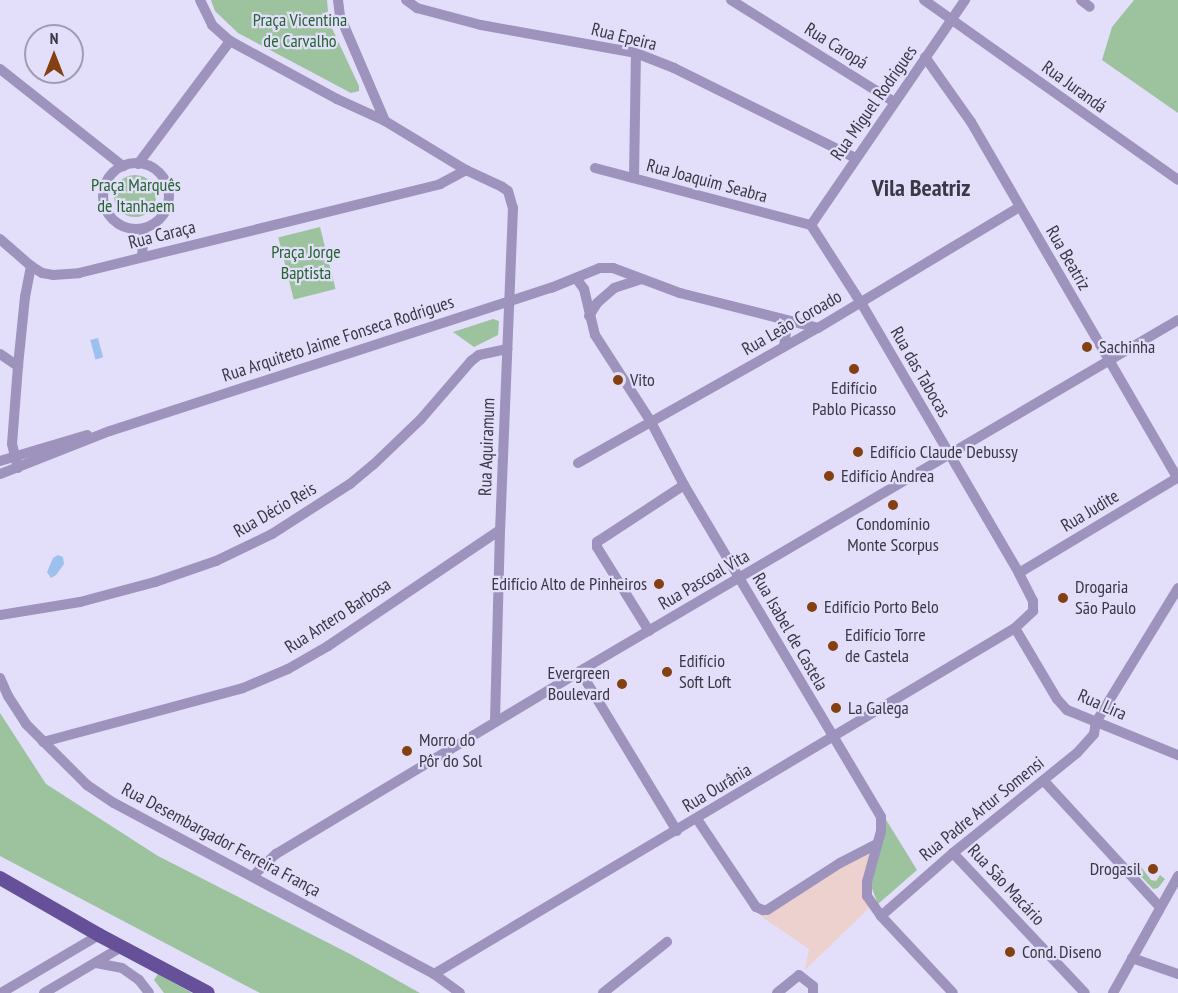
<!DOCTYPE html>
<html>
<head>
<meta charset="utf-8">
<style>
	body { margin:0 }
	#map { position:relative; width:1178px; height:993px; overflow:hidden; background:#e3defa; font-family:"PT Sans Narrow",sans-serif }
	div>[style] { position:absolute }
	.commercial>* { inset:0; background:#ecd1ce }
	.green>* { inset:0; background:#9cc39e; transform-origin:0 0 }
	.round { border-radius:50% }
	.water>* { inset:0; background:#9cc1ef; transform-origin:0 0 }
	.minor>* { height:10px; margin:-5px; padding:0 5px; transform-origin:5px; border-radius:5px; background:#9d93bd }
	.minor>.ring { margin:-5px; padding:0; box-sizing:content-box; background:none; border:10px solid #9d93bd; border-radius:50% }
	.major>* { height:14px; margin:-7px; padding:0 7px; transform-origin:7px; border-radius:7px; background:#66509a }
	.dots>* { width:16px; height:16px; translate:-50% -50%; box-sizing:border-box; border:3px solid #e3defa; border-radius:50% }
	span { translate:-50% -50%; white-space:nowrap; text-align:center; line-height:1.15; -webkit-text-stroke:4.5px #e3defa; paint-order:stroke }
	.park-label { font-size:18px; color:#25652f }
	.street-label { font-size:18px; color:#3b3846 }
	.poi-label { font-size:18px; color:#3b3846 }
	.left { translate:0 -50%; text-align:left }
	.right { translate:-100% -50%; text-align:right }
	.district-label { font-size:24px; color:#3b3846; font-weight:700 }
	.north { position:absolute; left:24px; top:24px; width:60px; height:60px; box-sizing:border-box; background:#e3defa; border:2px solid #a09cb2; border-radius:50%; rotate:0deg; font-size:16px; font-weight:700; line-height:24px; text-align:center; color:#3b3846 }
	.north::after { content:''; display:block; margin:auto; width:21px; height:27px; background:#834010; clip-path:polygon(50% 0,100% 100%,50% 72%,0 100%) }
</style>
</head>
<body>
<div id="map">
	<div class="commercial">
		<div style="clip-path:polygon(870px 850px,869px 908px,805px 970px,809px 949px,758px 914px,863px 852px)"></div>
	</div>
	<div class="green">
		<div style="clip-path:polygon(211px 0,327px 0,329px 22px,359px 86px,359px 91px,351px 93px,238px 33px,215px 11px)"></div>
		<div style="clip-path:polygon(1134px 0,1178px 0,1178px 113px,1102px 60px,1112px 27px)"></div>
		<div class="round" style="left:114px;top:175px;width:42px;height:42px"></div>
		<div style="left:320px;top:227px;width:64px;height:43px;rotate:76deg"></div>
		<div style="clip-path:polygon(493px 319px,499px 321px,498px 335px,474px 347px,453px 332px)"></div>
		<div style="clip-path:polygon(0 713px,46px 784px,158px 856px,352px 955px,420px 993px,260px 993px,0 856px)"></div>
		<div style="clip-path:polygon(885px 818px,917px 870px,878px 904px,871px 886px)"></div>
		<div style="clip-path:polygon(1136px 860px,1151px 880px,1156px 881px,1160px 875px,1165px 879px,1158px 888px,1153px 889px,1130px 865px)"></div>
		<div style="clip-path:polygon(158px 974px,192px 993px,164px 993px,154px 980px)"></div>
	</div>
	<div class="water">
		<div style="left:98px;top:338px;width:20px;height:8px;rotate:75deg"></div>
		<div style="clip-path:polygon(58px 555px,63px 557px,64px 564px,56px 575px,51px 578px,47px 572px,53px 558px)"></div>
	</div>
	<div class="minor">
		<div style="left:200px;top:0;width:28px;rotate:64deg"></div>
		<div style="left:212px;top:25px;width:24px;rotate:42deg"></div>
		<div style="left:230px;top:41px;width:122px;rotate:28.5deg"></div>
		<div style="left:337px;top:99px;width:53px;rotate:24.6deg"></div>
		<div style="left:385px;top:121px;width:95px;rotate:31.2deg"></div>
		<div style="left:338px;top:0;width:16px;rotate:83deg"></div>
		<div style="left:340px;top:16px;width:114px;rotate:66.8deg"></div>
		<div style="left:406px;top:0;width:14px;rotate:36deg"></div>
		<div style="left:417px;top:8px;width:66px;rotate:14.9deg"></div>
		<div style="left:481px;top:25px;width:158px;rotate:10.2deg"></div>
		<div style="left:636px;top:53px;width:41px;rotate:21.5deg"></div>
		<div style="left:674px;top:68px;width:202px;rotate:26.4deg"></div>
		<div style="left:731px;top:0;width:192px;rotate:32deg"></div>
		<div style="left:924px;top:0;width:311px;rotate:35.3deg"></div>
		<div style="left:1081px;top:0;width:11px;rotate:38deg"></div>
		<div style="left:925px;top:57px;width:80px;rotate:54.7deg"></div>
		<div style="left:971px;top:122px;width:411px;rotate:59.9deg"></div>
		<div style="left:1177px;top:478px;width:184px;rotate:149deg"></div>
		<div style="left:0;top:69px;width:157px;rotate:38.3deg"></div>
		<div class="ring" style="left:103px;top:163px;width:56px;height:56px"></div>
		<div style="left:138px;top:164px;width:154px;rotate:-53.2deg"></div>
		<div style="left:595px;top:168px;width:223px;rotate:14.8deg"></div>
		<div style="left:634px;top:178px;width:125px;rotate:-89.1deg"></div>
		<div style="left:811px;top:225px;width:273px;rotate:-55.6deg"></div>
		<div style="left:0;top:239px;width:41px;rotate:41.1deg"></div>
		<div style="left:142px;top:257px;width:29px;rotate:-86deg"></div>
		<div style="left:576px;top:278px;width:14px;rotate:54deg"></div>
		<div style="left:584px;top:289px;width:47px;rotate:76.6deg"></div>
		<div style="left:595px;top:335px;width:103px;rotate:57.2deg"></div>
		<div style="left:651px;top:422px;width:71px;rotate:62.4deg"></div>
		<div style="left:684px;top:485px;width:386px;rotate:59.3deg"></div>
		<div style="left:881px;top:817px;width:14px;rotate:90deg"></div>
		<div style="left:881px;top:831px;width:53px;rotate:105.4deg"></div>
		<div style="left:867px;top:882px;width:14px;rotate:90deg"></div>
		<div style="left:867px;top:896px;width:24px;rotate:55deg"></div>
		<div style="left:881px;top:916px;width:105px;rotate:46.9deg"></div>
		<div style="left:589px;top:316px;width:15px;rotate:-58deg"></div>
		<div style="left:597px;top:303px;width:23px;rotate:-41deg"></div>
		<div style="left:614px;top:288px;width:29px;rotate:-18deg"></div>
		<div style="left:781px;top:319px;width:14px;rotate:69deg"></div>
		<div style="left:786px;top:332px;width:14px;rotate:98deg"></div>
		<div style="left:0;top:354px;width:22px;rotate:34deg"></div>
		<div style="left:0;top:461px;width:91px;rotate:-16.6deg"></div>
		<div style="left:578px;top:463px;width:275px;rotate:-29.4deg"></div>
		<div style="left:818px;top:328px;width:235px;rotate:-31deg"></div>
		<div style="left:18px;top:468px;width:25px;rotate:-104deg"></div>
		<div style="left:12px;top:444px;width:78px;rotate:-85.6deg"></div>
		<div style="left:18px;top:366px;width:69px;rotate:-84.2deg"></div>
		<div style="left:25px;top:297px;width:32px;rotate:-79deg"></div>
		<div style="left:31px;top:266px;width:13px;rotate:32deg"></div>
		<div style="left:42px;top:273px;width:11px;rotate:10deg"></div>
		<div style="left:53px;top:275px;width:26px;rotate:-4deg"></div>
		<div style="left:79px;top:273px;width:372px;rotate:-13.8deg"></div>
		<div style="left:440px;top:184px;width:30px;rotate:-28deg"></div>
		<div style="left:466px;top:170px;width:40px;rotate:25deg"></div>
		<div style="left:502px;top:187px;width:7px;rotate:34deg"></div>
		<div style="left:508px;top:191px;width:18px;rotate:74deg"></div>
		<div style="left:513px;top:208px;width:322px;rotate:92.3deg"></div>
		<div style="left:500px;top:530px;width:192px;rotate:91.5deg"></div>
		<div style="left:0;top:474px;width:118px;rotate:-21.4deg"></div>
		<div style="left:110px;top:431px;width:464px;rotate:-18deg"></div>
		<div style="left:551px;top:288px;width:53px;rotate:-22.2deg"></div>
		<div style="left:600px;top:268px;width:13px"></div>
		<div style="left:613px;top:268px;width:72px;rotate:20.5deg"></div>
		<div style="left:680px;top:293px;width:142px;rotate:14.2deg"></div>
		<div style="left:0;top:615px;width:81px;rotate:-9.2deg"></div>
		<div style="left:80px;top:602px;width:78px;rotate:-14.9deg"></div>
		<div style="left:155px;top:582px;width:65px;rotate:-19deg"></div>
		<div style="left:216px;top:561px;width:62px;rotate:-25.7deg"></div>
		<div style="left:272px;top:534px;width:93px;rotate:-32.7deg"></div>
		<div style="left:350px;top:484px;width:30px;rotate:-40deg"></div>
		<div style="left:373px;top:465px;width:66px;rotate:-43.8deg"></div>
		<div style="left:421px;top:419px;width:77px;rotate:-49.2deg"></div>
		<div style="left:471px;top:361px;width:10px;rotate:-37deg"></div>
		<div style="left:479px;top:355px;width:29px;rotate:-12deg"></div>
		<div style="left:1015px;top:628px;width:82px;rotate:59.4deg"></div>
		<div style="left:1057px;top:699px;width:15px;rotate:48deg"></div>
		<div style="left:1067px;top:710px;width:120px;rotate:22.1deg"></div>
		<div style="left:649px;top:631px;width:99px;rotate:-121.8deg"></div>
		<div style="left:597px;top:547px;width:5px;rotate:-90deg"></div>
		<div style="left:597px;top:542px;width:104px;rotate:-33.2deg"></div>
		<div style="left:580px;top:671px;width:187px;rotate:58.8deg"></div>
		<div style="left:0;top:678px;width:20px;rotate:66deg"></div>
		<div style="left:8px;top:696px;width:33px;rotate:57deg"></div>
		<div style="left:26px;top:724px;width:86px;rotate:45deg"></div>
		<div style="left:87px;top:785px;width:32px;rotate:34deg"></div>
		<div style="left:114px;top:803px;width:363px;rotate:28.1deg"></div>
		<div style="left:434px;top:974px;width:32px;rotate:36deg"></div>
		<div style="left:43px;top:742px;width:207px;rotate:-15.1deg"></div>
		<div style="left:243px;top:688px;width:49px;rotate:-22.9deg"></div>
		<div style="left:288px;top:669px;width:46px;rotate:-29.9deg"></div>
		<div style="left:328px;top:646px;width:207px;rotate:-34deg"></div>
		<div style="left:1044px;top:781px;width:171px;rotate:47.4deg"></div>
		<div style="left:697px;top:819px;width:106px;rotate:56.2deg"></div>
		<div style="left:756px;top:907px;width:8px;rotate:23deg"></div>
		<div style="left:763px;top:910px;width:4px"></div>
		<div style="left:767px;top:910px;width:87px;rotate:-32.8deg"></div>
		<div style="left:840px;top:863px;width:42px;rotate:-27.2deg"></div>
		<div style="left:953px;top:853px;width:192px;rotate:46.7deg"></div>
		<div style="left:253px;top:876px;width:32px;rotate:-44deg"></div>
		<div style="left:276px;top:854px;width:355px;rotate:-31deg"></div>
		<div style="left:580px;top:671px;width:693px;rotate:-30.41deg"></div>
		<div style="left:881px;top:916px;width:96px;rotate:-41.2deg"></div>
		<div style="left:953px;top:853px;width:159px;rotate:-38.9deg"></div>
		<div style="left:1077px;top:753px;width:25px;rotate:-48deg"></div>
		<div style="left:1094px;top:734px;width:12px;rotate:-81deg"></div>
		<div style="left:1096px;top:722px;width:157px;rotate:-58.5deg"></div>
		<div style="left:1132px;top:958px;width:49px;rotate:19.2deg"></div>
		<div style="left:96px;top:963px;width:26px;rotate:11deg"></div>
		<div style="left:122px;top:968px;width:21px;rotate:35deg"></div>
		<div style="left:139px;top:980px;width:16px;rotate:52deg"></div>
		<div style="left:434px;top:974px;width:676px;rotate:-30.77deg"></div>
		<div style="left:1015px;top:628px;width:25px;rotate:-43deg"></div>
		<div style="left:1033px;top:611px;width:10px;rotate:-90deg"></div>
		<div style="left:1033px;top:601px;width:31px;rotate:-117deg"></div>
		<div style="left:1019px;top:573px;width:313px;rotate:-120.3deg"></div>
		<div style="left:861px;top:303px;width:93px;rotate:-122.7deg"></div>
		<div style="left:1px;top:993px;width:114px;rotate:-30.6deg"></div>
		<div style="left:44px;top:993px;width:92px;rotate:-30.7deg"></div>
		<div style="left:603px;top:993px;width:82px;rotate:-38.6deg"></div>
		<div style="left:777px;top:993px;width:28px;rotate:-39deg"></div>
		<div style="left:799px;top:975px;width:18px;rotate:38deg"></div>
		<div style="left:813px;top:986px;width:7px;rotate:90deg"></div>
		<div style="left:1113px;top:993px;width:134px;rotate:-60.9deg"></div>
	</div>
	<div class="major">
		<div style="left:0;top:878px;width:114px;rotate:29.9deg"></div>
		<div style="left:99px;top:935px;width:123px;rotate:28deg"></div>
	</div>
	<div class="dots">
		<div style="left:1087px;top:347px;background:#834010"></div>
		<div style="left:854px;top:369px;background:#834010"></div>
		<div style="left:618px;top:380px;background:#834010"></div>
		<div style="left:858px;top:452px;background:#834010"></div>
		<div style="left:829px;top:476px;background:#834010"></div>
		<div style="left:893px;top:505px;background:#834010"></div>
		<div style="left:659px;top:584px;background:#834010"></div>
		<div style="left:1063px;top:598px;background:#834010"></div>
		<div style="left:812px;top:607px;background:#834010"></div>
		<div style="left:833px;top:646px;background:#834010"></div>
		<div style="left:667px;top:672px;background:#834010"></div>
		<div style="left:622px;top:684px;background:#834010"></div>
		<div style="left:836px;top:708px;background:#834010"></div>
		<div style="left:407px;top:751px;background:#834010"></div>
		<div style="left:1153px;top:869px;background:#834010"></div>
		<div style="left:1010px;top:952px;background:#834010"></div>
	</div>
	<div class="park-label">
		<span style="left:300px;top:31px">Praça Vicentina<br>de Carvalho</span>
		<span style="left:136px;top:196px">Praça Marquês<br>de Itanhaem</span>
		<span style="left:306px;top:263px">Praça Jorge<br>Baptista</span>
	</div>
	<div class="street-label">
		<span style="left:624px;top:37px;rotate:14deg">Rua Epeira</span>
		<span style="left:836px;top:46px;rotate:32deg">Rua Caropá</span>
		<span style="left:1074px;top:87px;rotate:36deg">Rua Jurandá</span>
		<span style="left:874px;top:103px;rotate:-55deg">Rua Miguel Rodrigues</span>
		<span style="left:707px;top:181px;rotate:15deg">Rua Joaquim Seabra</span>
		<span style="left:162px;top:235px;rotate:-14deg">Rua Caraça</span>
		<span style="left:1068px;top:258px;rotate:60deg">Rua Beatriz</span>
		<span style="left:792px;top:323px;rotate:-30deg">Rua Leão Coroado</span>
		<span style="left:338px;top:339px;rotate:-18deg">Rua Arquiteto Jaime Fonseca Rodrigues</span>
		<span style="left:920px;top:372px;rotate:60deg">Rua das Tabocas</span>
		<span style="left:487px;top:447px;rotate:-88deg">Rua Aquiramum</span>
		<span style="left:275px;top:510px;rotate:-30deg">Rua Décio Reis</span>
		<span style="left:1090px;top:511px;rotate:-31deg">Rua Judite</span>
		<span style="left:704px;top:580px;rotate:-30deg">Rua Pascoal Vita</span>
		<span style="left:338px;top:616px;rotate:-33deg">Rua Antero Barbosa</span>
		<span style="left:790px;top:632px;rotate:60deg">Rua Isabel de Castela</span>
		<span style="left:1102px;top:705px;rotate:24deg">Rua Lira</span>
		<span style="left:717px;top:788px;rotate:-31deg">Rua Ourânia</span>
		<span style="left:982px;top:809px;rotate:-39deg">Rua Padre Artur Somensi</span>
		<span style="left:221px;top:840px;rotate:28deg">Rua Desembargador Ferreira França</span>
		<span style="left:1006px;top:885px;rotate:47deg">Rua São Macário</span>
	</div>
	<div class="poi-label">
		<span class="left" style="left:1099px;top:347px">Sachinha</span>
		<span class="left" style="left:630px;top:380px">Vito</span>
		<span style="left:854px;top:399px">Edifício<br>Pablo Picasso</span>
		<span class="left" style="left:870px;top:452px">Edifício Claude Debussy</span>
		<span class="left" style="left:841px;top:476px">Edifício Andrea</span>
		<span style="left:893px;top:535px">Condomínio<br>Monte Scorpus</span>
		<span class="right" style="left:647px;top:584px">Edifício Alto de Pinheiros</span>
		<span class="left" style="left:1075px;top:598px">Drogaria<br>São Paulo</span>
		<span class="left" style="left:824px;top:607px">Edifício Porto Belo</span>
		<span class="left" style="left:845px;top:646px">Edifício Torre<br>de Castela</span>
		<span class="left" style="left:679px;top:672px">Edifício<br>Soft Loft</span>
		<span class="right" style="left:610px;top:684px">Evergreen<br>Boulevard</span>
		<span class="left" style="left:848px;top:708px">La Galega</span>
		<span class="left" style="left:419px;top:751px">Morro do<br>Pôr do Sol</span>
		<span class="right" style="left:1141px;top:869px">Drogasil</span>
		<span class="left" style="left:1022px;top:952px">Cond. Diseno</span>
	</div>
	<div class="district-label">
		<span style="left:921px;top:188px">Vila Beatriz</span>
	</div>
	<div class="north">N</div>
</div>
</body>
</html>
